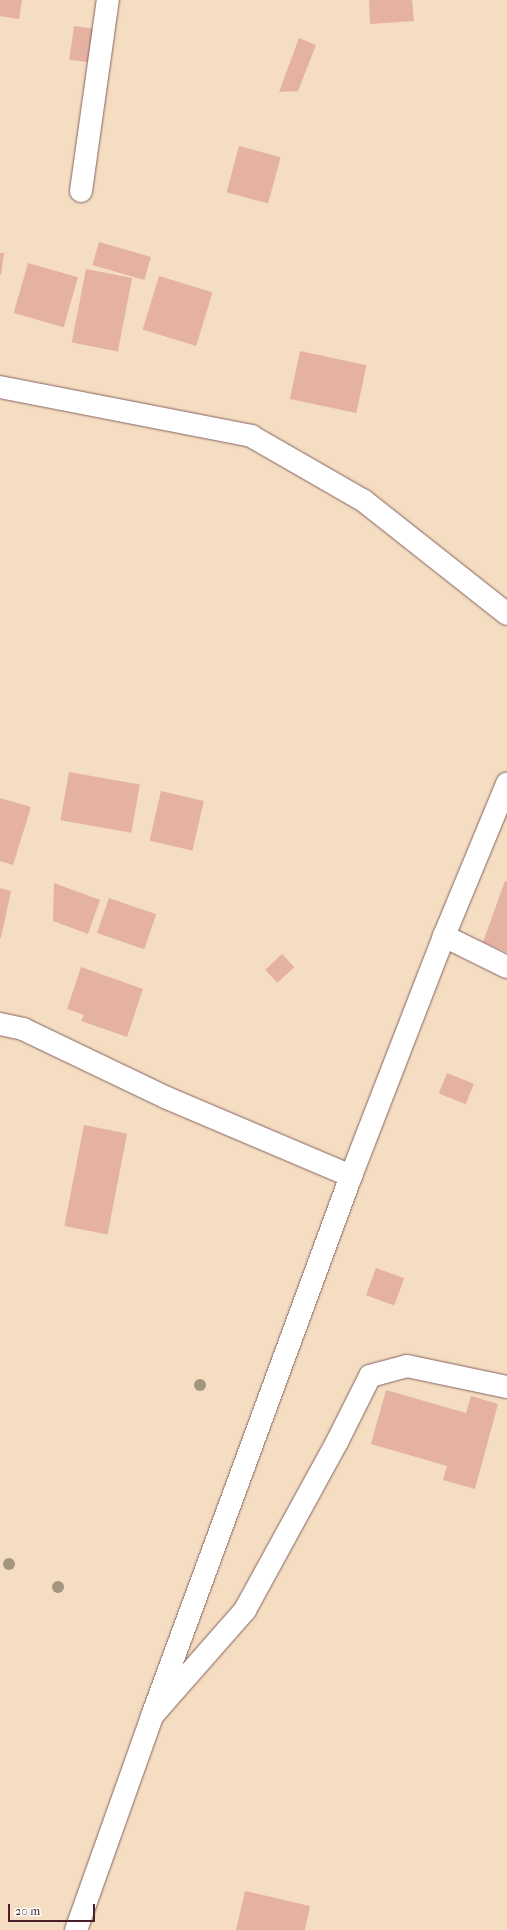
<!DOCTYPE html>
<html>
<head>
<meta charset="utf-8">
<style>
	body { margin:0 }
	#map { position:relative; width:507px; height:1930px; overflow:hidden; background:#f4ddc1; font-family:"IM FELL French Canon",serif }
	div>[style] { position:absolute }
	.building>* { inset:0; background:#e5b2a1; transform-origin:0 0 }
	.roads { filter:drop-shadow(0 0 1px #866260) drop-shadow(0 0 1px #866260) }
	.minor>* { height:22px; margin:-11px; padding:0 11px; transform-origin:11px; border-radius:11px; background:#fff }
	.tertiary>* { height:22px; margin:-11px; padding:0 11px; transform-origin:11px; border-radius:11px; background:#fff }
	.trees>* { width:12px; height:12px; margin:-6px; border-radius:50%; background:#a4957e }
	span { translate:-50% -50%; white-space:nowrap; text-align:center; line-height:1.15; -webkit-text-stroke:3px #fff; paint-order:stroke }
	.scale { position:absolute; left:8px; top:1904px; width:87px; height:18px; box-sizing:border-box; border:2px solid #4a1f2b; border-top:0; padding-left:5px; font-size:12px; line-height:14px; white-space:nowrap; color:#4a1f2b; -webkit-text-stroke:3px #fff; paint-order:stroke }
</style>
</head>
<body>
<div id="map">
	<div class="building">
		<div style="clip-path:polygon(0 0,22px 0,19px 19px,0 16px)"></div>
		<div style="clip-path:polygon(369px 0,412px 0,414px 21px,370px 24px)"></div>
		<div style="left:74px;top:26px;width:21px;height:34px;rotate:8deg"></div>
		<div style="clip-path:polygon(299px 38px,316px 45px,298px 91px,279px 92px)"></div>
		<div style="left:239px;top:146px;width:43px;height:48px;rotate:15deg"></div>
		<div style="left:99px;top:242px;width:54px;height:24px;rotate:16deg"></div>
		<div style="clip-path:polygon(0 253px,4px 253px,1px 275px,0 275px)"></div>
		<div style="left:28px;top:263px;width:52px;height:52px;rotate:16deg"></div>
		<div style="left:86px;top:269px;width:47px;height:75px;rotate:11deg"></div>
		<div style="left:159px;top:276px;width:56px;height:56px;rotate:17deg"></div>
		<div style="left:300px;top:351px;width:68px;height:49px;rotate:12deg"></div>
		<div style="left:69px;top:772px;width:72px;height:49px;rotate:10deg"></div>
		<div style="left:161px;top:791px;width:44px;height:51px;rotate:13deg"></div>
		<div style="clip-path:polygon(0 798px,31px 807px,13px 865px,0 861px)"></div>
		<div style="clip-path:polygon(505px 881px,507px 882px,507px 952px,483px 942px)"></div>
		<div style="clip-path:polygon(54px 883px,100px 900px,88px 934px,53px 921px)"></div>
		<div style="clip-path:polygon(0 888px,11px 891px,1px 938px,0 938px)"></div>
		<div style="left:109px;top:898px;width:50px;height:37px;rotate:19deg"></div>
		<div style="left:282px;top:954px;width:18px;height:23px;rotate:47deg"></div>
		<div style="clip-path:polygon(81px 967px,143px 989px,127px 1037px,81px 1021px,84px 1015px,67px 1009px)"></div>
		<div style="left:447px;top:1073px;width:29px;height:22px;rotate:22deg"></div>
		<div style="left:84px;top:1125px;width:44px;height:103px;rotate:11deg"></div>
		<div style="left:376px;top:1268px;width:30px;height:29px;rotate:20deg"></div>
		<div style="clip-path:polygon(386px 1390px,466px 1413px,471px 1396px,498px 1404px,475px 1489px,443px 1480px,447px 1466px,371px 1444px)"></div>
		<div style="clip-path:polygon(245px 1891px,310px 1906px,305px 1930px,236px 1930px)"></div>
	</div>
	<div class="roads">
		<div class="minor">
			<div style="left:81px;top:191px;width:193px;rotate:-82deg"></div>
			<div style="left:0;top:387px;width:256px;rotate:11deg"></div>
			<div style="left:251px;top:436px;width:130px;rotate:29.9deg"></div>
			<div style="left:364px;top:501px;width:182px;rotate:38.3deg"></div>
			<div style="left:444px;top:936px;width:70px;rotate:26.2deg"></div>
			<div style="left:0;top:1024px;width:24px;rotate:12deg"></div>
			<div style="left:23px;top:1029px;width:160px;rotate:25.6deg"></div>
			<div style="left:167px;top:1098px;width:200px;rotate:23deg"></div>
			<div style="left:152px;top:1716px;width:141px;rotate:-48.7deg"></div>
			<div style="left:245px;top:1610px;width:192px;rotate:-61.3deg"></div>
			<div style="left:337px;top:1442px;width:74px;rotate:-63.4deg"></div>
			<div style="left:370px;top:1376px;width:38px;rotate:-15deg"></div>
			<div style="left:407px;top:1366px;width:102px;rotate:11.9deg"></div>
		</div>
		<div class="tertiary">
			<div style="left:76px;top:1930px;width:227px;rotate:-70.4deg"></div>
			<div style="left:152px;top:1716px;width:576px;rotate:-69.77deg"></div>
			<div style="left:351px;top:1176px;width:257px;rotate:-68.8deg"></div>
			<div style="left:444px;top:936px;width:165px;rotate:-67.5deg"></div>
		</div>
	</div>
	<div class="trees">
		<div style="left:200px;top:1385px"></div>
		<div style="left:9px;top:1564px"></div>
		<div style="left:58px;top:1587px"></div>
	</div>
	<div class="scale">20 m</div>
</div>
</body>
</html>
